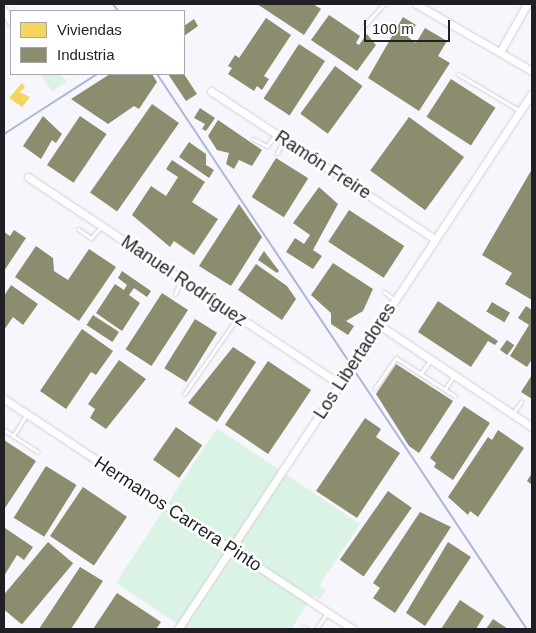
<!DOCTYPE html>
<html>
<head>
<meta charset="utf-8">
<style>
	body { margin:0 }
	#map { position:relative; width:536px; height:633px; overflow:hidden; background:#f7f6fc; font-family:Helvetica,sans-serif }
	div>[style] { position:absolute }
	.green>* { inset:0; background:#dbf3e4 }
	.homes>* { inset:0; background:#f6d55c }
	.industry>* { inset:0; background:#8c8c6e; transform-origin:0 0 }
	.stream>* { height:2px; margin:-1px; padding:0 1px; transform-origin:1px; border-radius:1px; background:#a8b8d9 }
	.roads { filter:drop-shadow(0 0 1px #d1d0d5) drop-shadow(0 0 1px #d1d0d5) }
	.service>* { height:3px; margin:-1.5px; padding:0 1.5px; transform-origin:1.5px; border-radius:1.5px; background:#fefeff }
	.minor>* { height:7px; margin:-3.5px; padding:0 3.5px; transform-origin:3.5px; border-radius:3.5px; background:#fefeff }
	span { translate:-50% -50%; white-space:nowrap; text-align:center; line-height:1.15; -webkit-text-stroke:5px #fff; paint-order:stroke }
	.street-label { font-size:18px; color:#201f25 }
	.frame { position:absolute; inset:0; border:5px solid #201f25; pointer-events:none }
	.legend { position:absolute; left:10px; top:10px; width:175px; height:65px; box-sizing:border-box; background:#fff; border:1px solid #a6a5a8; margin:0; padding:6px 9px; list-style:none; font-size:15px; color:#201f25 }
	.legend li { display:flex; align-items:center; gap:10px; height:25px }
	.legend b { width:25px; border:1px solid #a6a5a8 }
	.scale { position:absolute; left:364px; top:20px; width:86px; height:22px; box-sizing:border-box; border:2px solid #201f25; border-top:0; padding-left:6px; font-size:15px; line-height:18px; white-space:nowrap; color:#201f25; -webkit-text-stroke:4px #fff; paint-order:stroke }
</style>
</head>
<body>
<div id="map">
	<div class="green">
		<div style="clip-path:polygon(40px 74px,61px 74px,67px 82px,52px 91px)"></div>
		<div style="clip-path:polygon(217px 428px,360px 524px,319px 586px,326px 590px,320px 599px,313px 595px,291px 629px,185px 629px,116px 583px)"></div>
	</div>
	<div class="homes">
		<div style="clip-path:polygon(22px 83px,25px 88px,19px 92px,30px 97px,22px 107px,9px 98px)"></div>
	</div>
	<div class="industry">
		<div style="clip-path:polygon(257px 4px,313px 4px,321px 9px,304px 35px)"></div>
		<div style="clip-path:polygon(329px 15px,360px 36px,356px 43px,359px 45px,367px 34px,376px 45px,357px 71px,311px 40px)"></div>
		<div style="clip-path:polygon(403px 17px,416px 25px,408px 37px,416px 43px,425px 28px,447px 41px,438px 56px,450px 63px,419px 111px,368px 78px)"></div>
		<div style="clip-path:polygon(266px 18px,291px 35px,264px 76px,269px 79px,262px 90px,257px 86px,254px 91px,228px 74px,232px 68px,228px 66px,235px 55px,239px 58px)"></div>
		<div style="clip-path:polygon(194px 19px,198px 26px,184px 36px,184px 26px)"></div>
		<div style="left:299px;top:44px;width:31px;height:65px;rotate:33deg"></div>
		<div style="left:335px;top:66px;width:34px;height:59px;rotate:36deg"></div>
		<div style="clip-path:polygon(110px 74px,152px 74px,157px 82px,139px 109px,134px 106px,108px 124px,71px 99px)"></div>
		<div style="clip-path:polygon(168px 74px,184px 74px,197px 94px,186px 101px)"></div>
		<div style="left:451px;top:79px;width:53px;height:45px;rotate:33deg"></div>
		<div style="left:152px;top:104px;width:33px;height:108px;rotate:35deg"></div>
		<div style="clip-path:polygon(200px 108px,215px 118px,206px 131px,202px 129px,205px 124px,194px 118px)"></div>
		<div style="clip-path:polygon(43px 116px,62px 134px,56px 143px,52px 140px,41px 159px,23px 146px)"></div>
		<div style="left:80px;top:116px;width:32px;height:59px;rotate:34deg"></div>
		<div style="left:409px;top:117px;width:68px;height:66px;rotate:36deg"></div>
		<div style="clip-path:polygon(218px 120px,262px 150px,252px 166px,239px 160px,234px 169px,226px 164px,229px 153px,217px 150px,208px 136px)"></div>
		<div style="clip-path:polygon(189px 142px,206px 154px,206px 165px,214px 170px,209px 178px,179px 157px)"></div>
		<div style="left:276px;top:158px;width:38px;height:46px;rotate:32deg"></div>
		<div style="clip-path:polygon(172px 160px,205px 182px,192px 202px,218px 219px,194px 255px,174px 241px,170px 247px,132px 215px,151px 186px,166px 196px,178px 177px,166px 169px)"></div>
		<div style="clip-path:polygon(532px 169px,532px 300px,505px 284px,512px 273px,482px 255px)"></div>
		<div style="clip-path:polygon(319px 187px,338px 204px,313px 250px,322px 256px,313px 269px,286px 252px,295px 238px,304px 244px,310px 235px,293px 223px)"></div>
		<div style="clip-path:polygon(239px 204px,262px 237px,231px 286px,199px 266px)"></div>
		<div style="left:349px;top:210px;width:66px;height:38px;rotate:33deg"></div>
		<div style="clip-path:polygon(14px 230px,26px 238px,4px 271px,4px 232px,10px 236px)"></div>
		<div style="clip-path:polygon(36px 246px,53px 258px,54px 271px,68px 280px,89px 249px,116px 267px,79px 321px,15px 277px)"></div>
		<div style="clip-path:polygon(264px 251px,279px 271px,277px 273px,258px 260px)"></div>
		<div style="clip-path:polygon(333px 263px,373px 289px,363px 311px,346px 321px,354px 326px,348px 335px,331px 324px,331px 313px,311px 295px)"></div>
		<div style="clip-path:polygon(256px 264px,287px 286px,296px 299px,282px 320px,238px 290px)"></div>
		<div style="clip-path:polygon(122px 271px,151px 291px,147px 297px,134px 288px,129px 295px,140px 303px,122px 331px,96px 313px,115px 284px,124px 290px,127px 285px,118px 278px)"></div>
		<div style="clip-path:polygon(11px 285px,38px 304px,23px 325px,13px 317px,4px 330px,4px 296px)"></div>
		<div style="left:162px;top:293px;width:31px;height:67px;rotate:33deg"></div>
		<div style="clip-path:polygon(438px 301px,498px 341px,495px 345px,488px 341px,471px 367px,418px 332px)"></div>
		<div style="left:492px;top:302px;width:21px;height:11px;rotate:31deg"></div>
		<div style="clip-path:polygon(526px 306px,532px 310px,532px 359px,527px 367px,510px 356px,529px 325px,518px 318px)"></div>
		<div style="left:93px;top:315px;width:31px;height:12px;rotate:33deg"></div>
		<div style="left:195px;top:319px;width:26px;height:58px;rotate:32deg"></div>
		<div style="clip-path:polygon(82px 329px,113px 351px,96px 375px,91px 372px,66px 409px,40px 391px)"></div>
		<div style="left:507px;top:340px;width:9px;height:12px;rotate:36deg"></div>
		<div style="clip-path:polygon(233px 347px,256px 362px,217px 422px,188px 403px)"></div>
		<div style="clip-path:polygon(119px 360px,146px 379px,106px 429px,90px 418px,95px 409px,88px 404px)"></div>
		<div style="left:268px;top:361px;width:52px;height:77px;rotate:34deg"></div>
		<div style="clip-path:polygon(396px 364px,453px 401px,419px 453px,409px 446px,376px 394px)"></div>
		<div style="clip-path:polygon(532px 375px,532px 399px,521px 392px)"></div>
		<div style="clip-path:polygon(464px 406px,490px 423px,453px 480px,434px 467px,436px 463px,430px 458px)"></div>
		<div style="clip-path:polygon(365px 418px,381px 429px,376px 437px,400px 453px,357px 518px,316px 491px)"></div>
		<div style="left:176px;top:427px;width:32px;height:40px;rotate:35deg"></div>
		<div style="clip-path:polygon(498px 430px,524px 448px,478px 517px,470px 511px,468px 515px,448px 497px,488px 437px,492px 440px)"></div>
		<div style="clip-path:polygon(4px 440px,36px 461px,5px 508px,4px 508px)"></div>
		<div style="left:46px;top:466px;width:36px;height:61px;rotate:32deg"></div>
		<div style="clip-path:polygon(532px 473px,532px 485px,527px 481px)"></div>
		<div style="left:83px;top:487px;width:53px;height:59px;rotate:34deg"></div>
		<div style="left:388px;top:491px;width:29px;height:84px;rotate:35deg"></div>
		<div style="clip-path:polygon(420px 512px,451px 527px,395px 613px,373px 598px,380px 588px,373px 583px)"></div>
		<div style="clip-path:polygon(5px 528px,33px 547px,24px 560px,17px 555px,4px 576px)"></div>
		<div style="left:48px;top:542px;width:33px;height:80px;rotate:40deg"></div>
		<div style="clip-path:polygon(448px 542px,471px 557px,425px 626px,406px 613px)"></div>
		<div style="clip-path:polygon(80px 567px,103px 581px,71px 629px,39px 629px)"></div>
		<div style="clip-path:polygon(117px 593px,161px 622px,156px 629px,93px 629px)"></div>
		<div style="clip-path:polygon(460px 600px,484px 616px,476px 629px,441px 629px)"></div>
		<div style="clip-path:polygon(493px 619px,508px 629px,486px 629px)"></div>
	</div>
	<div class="stream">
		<div style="left:113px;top:4px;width:9px;rotate:54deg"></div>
		<div style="left:157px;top:74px;width:348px;rotate:56.3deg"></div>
		<div style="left:4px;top:134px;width:111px;rotate:-32.8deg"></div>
		<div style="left:356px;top:373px;width:308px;rotate:56.3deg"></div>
	</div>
	<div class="roads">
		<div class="service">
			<div style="left:363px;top:27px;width:31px;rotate:-48deg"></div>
			<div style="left:458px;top:74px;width:72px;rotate:30.8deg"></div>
			<div style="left:253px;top:139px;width:16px;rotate:27deg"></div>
			<div style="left:267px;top:146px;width:14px;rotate:-54deg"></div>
			<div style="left:277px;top:153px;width:15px;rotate:-62deg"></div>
			<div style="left:78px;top:229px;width:16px;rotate:35deg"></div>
			<div style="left:91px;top:238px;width:15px;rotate:-48deg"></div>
			<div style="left:384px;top:292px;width:14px;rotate:36deg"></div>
			<div style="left:175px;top:294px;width:16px;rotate:-68deg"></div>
			<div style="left:421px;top:373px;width:17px;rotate:-54deg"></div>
			<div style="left:375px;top:388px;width:37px;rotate:-55deg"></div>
			<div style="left:396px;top:358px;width:70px;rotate:32.8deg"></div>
			<div style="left:445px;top:389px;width:17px;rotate:-57deg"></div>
			<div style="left:184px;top:394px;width:94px;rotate:-55deg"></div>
			<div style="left:513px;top:413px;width:14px;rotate:-54deg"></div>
			<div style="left:4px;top:430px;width:40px;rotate:32.9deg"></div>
			<div style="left:13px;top:436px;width:26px;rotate:-58deg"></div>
			<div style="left:303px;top:627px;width:4px;rotate:34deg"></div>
			<div style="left:316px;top:629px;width:19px;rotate:-55deg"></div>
		</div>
		<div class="minor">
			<div style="left:416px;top:4px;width:134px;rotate:30deg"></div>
			<div style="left:4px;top:11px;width:13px;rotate:58deg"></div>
			<div style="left:500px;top:52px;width:55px;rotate:-60.6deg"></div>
			<div style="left:211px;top:91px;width:268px;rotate:33.5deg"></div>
			<div style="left:28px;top:177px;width:374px;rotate:33.6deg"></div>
			<div style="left:379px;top:325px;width:184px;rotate:33.7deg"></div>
			<div style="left:4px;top:399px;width:418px;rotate:33.4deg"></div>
			<div style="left:178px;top:629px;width:642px;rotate:-56.56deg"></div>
		</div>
	</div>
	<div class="street-label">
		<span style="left:323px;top:165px;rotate:33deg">Ramón Freire</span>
		<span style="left:184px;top:281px;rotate:34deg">Manuel Rodríguez</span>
		<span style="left:355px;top:361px;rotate:-57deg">Los Libertadores</span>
		<span style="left:178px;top:514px;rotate:33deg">Hermanos Carrera Pinto</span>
	</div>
	<div class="frame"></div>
	<ul class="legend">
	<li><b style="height:14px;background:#f6d55c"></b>Viviendas</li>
	<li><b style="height:14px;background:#8c8c6e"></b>Industria</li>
	</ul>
	<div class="scale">100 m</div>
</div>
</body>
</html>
